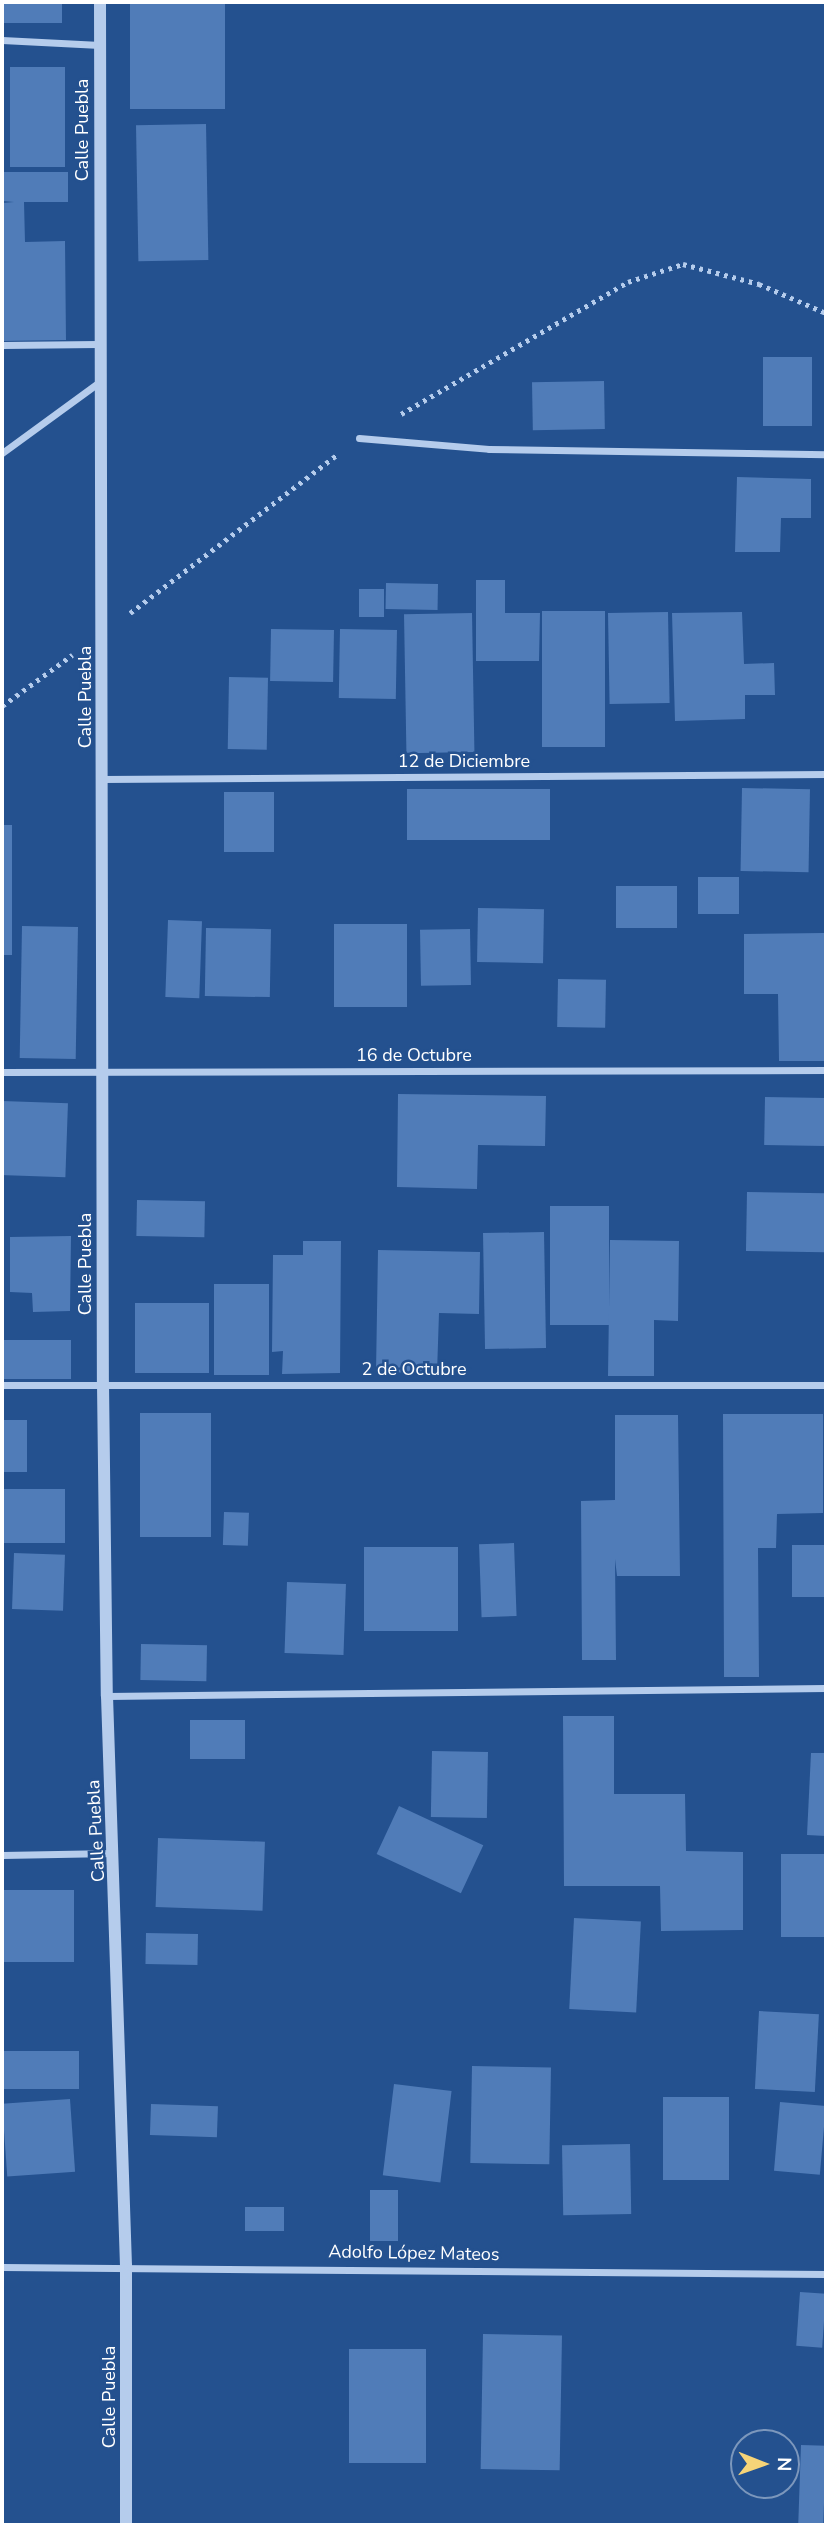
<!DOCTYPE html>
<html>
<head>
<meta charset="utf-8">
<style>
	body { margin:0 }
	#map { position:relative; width:828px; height:2527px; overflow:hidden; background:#24518f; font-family:"Nunito Sans",sans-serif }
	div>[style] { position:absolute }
	.building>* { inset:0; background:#507cb8; transform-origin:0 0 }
	.path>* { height:4.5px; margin-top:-2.25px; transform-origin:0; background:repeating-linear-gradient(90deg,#b5ccec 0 3.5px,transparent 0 8.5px) }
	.minor>* { height:7px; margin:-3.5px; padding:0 3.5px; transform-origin:3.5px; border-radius:3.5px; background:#b5ccec }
	.tertiary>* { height:12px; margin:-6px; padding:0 6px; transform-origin:6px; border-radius:6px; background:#b5ccec }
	span { translate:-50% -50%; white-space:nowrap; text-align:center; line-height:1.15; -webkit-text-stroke:5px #24518f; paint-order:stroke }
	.street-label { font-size:18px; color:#fff }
	.frame { position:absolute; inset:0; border:4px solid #fff; pointer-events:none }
	.north { position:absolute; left:730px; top:2429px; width:70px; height:70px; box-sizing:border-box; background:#24518f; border:2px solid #7c97bc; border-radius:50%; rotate:91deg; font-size:19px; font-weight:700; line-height:28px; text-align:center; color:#fff }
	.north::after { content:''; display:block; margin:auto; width:24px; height:32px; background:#f6d478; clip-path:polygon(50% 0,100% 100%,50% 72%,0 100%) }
</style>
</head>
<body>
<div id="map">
	<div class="building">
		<div style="left:2px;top:2px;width:60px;height:21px"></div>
		<div style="left:130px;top:2px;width:95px;height:107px"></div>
		<div style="left:10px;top:67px;width:55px;height:100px"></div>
		<div style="left:206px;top:124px;width:136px;height:70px;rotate:89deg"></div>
		<div style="clip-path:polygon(2px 172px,68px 172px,68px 202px,24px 202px,25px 242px,65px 241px,66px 340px,2px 341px,2px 203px,14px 202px,2px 201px)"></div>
		<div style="left:763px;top:357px;width:49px;height:69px"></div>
		<div style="left:604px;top:381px;width:48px;height:72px;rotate:89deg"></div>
		<div style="clip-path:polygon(737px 477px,811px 479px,811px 518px,781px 518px,780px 552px,735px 552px)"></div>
		<div style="clip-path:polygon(476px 580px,505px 580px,505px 613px,540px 613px,539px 661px,476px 661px)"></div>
		<div style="left:386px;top:583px;width:52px;height:26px;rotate:1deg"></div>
		<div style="left:359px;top:589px;width:25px;height:28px"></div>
		<div style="left:542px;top:611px;width:63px;height:136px"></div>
		<div style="left:668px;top:612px;width:91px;height:60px;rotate:89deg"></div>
		<div style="clip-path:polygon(742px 612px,744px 664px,774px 663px,775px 695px,745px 695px,745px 719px,675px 721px,672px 613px)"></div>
		<div style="left:472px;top:613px;width:139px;height:68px;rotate:89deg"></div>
		<div style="left:271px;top:629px;width:63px;height:52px;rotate:1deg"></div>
		<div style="left:340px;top:629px;width:57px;height:69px;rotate:1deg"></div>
		<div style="left:229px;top:677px;width:39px;height:72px;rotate:1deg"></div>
		<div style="left:742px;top:788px;width:68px;height:83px;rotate:1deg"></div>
		<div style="left:550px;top:789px;width:51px;height:143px;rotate:90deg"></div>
		<div style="left:224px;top:792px;width:50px;height:60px"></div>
		<div style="left:12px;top:825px;width:130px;height:12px;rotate:90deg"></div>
		<div style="left:698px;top:877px;width:41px;height:37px"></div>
		<div style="left:616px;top:886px;width:61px;height:42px"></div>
		<div style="left:478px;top:908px;width:66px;height:54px;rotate:1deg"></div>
		<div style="left:168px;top:920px;width:34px;height:77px;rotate:2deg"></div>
		<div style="left:334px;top:924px;width:73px;height:83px"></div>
		<div style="left:22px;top:926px;width:56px;height:132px;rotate:1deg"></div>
		<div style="left:206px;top:928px;width:65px;height:68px;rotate:1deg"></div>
		<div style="left:470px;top:929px;width:56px;height:50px;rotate:89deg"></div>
		<div style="clip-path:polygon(824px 933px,825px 1061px,779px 1061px,778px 994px,744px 994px,744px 934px)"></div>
		<div style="left:558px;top:979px;width:48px;height:48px;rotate:1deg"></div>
		<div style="clip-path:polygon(398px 1094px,546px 1096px,545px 1146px,478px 1145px,477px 1189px,397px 1187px)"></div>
		<div style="left:765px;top:1097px;width:61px;height:48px;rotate:1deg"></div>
		<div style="left:2px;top:1101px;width:66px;height:74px;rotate:2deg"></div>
		<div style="left:747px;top:1192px;width:78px;height:59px;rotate:1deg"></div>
		<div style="left:137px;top:1200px;width:68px;height:36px;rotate:1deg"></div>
		<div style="left:550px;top:1206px;width:59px;height:119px"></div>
		<div style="left:544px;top:1232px;width:116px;height:61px;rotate:89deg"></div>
		<div style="clip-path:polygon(71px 1236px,70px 1311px,33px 1312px,32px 1293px,10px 1292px,10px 1237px)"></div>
		<div style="clip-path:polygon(610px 1240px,679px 1241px,678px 1321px,654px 1320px,654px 1376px,608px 1376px)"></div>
		<div style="clip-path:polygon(303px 1241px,341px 1241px,340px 1373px,282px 1374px,283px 1351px,272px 1352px,273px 1255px,303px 1255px)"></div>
		<div style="clip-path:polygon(378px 1250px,480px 1252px,479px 1314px,439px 1313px,437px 1373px,376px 1372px)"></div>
		<div style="left:214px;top:1284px;width:55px;height:91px"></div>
		<div style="left:135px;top:1303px;width:74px;height:70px"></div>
		<div style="left:2px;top:1340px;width:69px;height:39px"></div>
		<div style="left:211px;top:1413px;width:124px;height:71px;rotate:90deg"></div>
		<div style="clip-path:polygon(723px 1414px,823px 1414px,823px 1513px,777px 1514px,776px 1548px,758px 1548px,759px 1677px,724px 1677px)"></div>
		<div style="clip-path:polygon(615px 1415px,678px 1415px,680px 1576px,617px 1576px,615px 1559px,616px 1660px,582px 1660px,581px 1501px,615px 1500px)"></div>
		<div style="left:2px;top:1420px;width:25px;height:52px"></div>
		<div style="left:2px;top:1489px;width:63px;height:54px"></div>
		<div style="left:224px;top:1512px;width:25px;height:33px;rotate:2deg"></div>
		<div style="left:514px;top:1543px;width:73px;height:35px;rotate:88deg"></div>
		<div style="left:826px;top:1545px;width:52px;height:34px;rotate:90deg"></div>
		<div style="left:364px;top:1547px;width:94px;height:84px"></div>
		<div style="left:14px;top:1553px;width:51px;height:56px;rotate:2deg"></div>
		<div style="left:287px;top:1582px;width:59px;height:71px;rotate:2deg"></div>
		<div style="left:141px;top:1644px;width:66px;height:36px;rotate:1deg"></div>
		<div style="clip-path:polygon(563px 1716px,614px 1716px,614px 1794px,685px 1794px,686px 1851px,743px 1852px,743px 1930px,661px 1931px,660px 1886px,564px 1886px)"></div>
		<div style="left:245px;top:1720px;width:39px;height:55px;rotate:90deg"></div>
		<div style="left:432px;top:1751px;width:56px;height:66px;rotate:1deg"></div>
		<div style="clip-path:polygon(811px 1753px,826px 1753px,826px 1836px,807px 1835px)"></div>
		<div style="left:399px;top:1806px;width:93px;height:53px;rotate:25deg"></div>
		<div style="left:158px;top:1838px;width:107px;height:69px;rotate:2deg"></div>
		<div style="left:781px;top:1854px;width:45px;height:83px"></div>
		<div style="left:2px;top:1890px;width:72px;height:72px"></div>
		<div style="left:574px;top:1918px;width:67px;height:91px;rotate:3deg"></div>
		<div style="left:146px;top:1933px;width:52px;height:31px;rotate:1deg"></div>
		<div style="left:759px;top:2011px;width:60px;height:78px;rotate:3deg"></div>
		<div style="left:2px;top:2051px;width:77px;height:38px"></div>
		<div style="left:472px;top:2066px;width:79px;height:97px;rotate:1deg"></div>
		<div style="left:394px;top:2084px;width:58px;height:92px;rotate:7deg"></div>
		<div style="left:729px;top:2097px;width:83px;height:66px;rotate:90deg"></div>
		<div style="left:70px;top:2099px;width:73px;height:68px;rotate:86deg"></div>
		<div style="left:780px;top:2102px;width:46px;height:69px;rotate:5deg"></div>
		<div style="left:151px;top:2104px;width:67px;height:31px;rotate:2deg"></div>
		<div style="left:630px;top:2144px;width:70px;height:68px;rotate:89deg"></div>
		<div style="left:370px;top:2190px;width:28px;height:51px"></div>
		<div style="left:284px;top:2207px;width:24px;height:39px;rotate:90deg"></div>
		<div style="left:800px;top:2292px;width:26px;height:54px;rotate:4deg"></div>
		<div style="left:483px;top:2334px;width:79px;height:135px;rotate:1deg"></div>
		<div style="left:349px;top:2349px;width:77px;height:114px"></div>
		<div style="left:801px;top:2445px;width:25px;height:80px;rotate:2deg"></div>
	</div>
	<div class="path">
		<div style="left:401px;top:414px;width:263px;rotate:-30.2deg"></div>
		<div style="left:628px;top:282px;width:58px;rotate:-18.1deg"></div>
		<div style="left:683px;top:264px;width:79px;rotate:14.7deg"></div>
		<div style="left:759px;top:284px;width:73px;rotate:23.4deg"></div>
		<div style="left:130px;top:613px;width:260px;rotate:-37.4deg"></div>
		<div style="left:2px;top:706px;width:87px;rotate:-36.1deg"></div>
	</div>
	<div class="minor">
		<div style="left:2px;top:40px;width:98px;rotate:2.9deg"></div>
		<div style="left:2px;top:345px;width:96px;rotate:-0.6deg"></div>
		<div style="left:359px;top:438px;width:130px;rotate:4.8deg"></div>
		<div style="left:489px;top:449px;width:337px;rotate:0.9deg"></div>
		<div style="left:2px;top:453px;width:119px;rotate:-36.1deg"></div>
		<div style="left:102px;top:779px;width:724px;rotate:-0.4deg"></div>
		<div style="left:2px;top:1072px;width:824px;rotate:-0.14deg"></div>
		<div style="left:2px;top:1385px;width:824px"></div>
		<div style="left:107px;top:1696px;width:719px;rotate:-0.64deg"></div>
		<div style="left:2px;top:1855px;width:111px;rotate:-1deg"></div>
		<div style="left:2px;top:2267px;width:824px;rotate:0.49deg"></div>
	</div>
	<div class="tertiary">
		<div style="left:100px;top:2px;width:1382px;rotate:89.88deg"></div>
		<div style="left:103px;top:1384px;width:312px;rotate:89.3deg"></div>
		<div style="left:107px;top:1696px;width:570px;rotate:88.09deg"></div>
		<div style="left:126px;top:2266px;width:259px;rotate:90deg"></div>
	</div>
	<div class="street-label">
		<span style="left:82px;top:130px;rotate:-90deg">Calle Puebla</span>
		<span style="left:85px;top:697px;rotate:-90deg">Calle Puebla</span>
		<span style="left:464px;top:761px">12 de Diciembre</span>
		<span style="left:414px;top:1055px">16 de Octubre</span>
		<span style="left:85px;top:1264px;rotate:-90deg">Calle Puebla</span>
		<span style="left:414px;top:1369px">2 de Octubre</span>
		<span style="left:96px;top:1831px;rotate:-93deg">Calle Puebla</span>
		<span style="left:414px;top:2253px;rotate:1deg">Adolfo López Mateos</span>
		<span style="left:109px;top:2397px;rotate:-90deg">Calle Puebla</span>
	</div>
	<div class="frame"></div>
	<div class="north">N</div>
</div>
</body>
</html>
